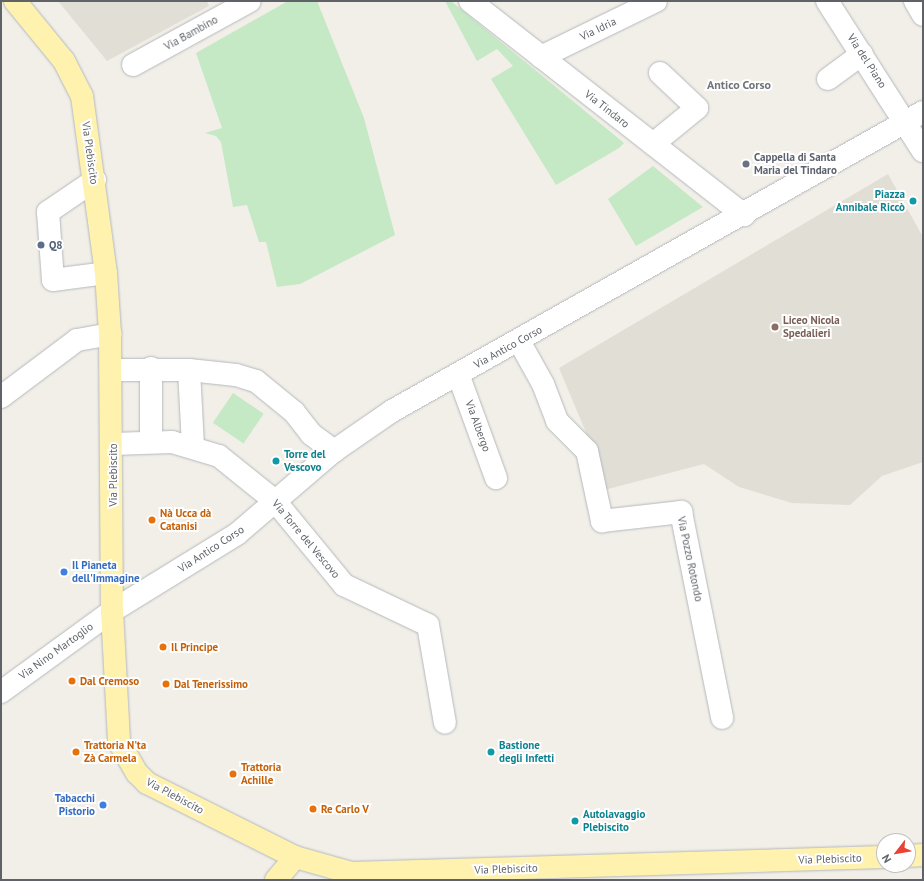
<!DOCTYPE html>
<html>
<head>
<meta charset="utf-8">
<style>
	body { margin:0 }
	#map { position:relative; width:924px; height:881px; overflow:hidden; background:#f1efe8; font-family:"PT Sans",sans-serif }
	div>[style] { position:absolute }
	.education>* { inset:0; background:#e1ded6 }
	.green>* { inset:0; background:#c5e8c5; transform-origin:0 0 }
	.roads { filter:drop-shadow(0 0 1px #b5b8bc) drop-shadow(0 0 1px #b5b8bc) }
	.minor>* { height:22px; margin:-11px; padding:0 11px; transform-origin:11px; border-radius:11px; background:#fff }
	.major>* { height:22px; margin:-11px; padding:0 11px; transform-origin:11px; border-radius:11px; background:#fff2af }
	.dots>* { width:11px; height:11px; translate:-50% -50%; box-sizing:border-box; border:2px solid #fff; border-radius:50% }
	span { translate:-50% -50%; white-space:nowrap; text-align:center; line-height:1.15; -webkit-text-stroke:4px #fff; paint-order:stroke }
	.street-label { font-size:11px; color:#5f6368 }
	.worship-label { font-size:11px; color:#5b616d; font-weight:700 }
	.left { translate:0 -50%; text-align:left }
	.culture-label { font-size:11px; color:#0d838f; font-weight:700 }
	.right { translate:-100% -50%; text-align:right }
	.service-label { font-size:11px; color:#4e5e75; font-weight:700 }
	.education-label { font-size:11px; color:#785e54; font-weight:700 }
	.food-label { font-size:11px; color:#c56008; font-weight:700 }
	.shop-label { font-size:11px; color:#366cbe; font-weight:700 }
	.neighbourhood-label { font-size:12px; color:#70757a; font-weight:700 }
	.frame { position:absolute; inset:0; border:2px solid #5f6368; pointer-events:none }
	.north { position:absolute; left:876px; top:833px; width:40px; height:40px; box-sizing:border-box; background:#fff; border:1px solid #bfc1c3; border-radius:50%; rotate:239deg; font-size:11px; font-weight:700; line-height:16px; text-align:center; color:#5f6368 }
	.north::after { content:''; display:block; margin:auto; width:14px; height:18px; background:#ea4335; clip-path:polygon(50% 0,100% 100%,50% 72%,0 100%) }
</style>
</head>
<body>
<div id="map">
	<div class="education">
		<div style="clip-path:polygon(58px 1px,207px 1px,209px 6px,107px 61px)"></div>
		<div style="clip-path:polygon(888px 174px,923px 237px,923px 462px,882px 476px,850px 505px,792px 503px,739px 487px,704px 464px,604px 490px,595px 454px,559px 368px)"></div>
	</div>
	<div class="green">
		<div style="clip-path:polygon(288px 1px,317px 1px,364px 118px,395px 235px,300px 284px,277px 287px,266px 242px,259px 242px,247px 205px,233px 207px,221px 142px,216px 136px,205px 133px,222px 128px,196px 53px)"></div>
		<div style="clip-path:polygon(445px 1px,451px 1px,624px 143px,619px 148px,556px 185px,491px 79px,513px 66px,497px 49px,477px 61px)"></div>
		<div style="clip-path:polygon(653px 166px,703px 207px,636px 246px,608px 199px)"></div>
		<div style="left:233px;top:393px;width:37px;height:36px;rotate:34deg"></div>
	</div>
	<div class="roads">
		<div class="minor">
			<div style="left:470px;top:1px;width:348px;rotate:38deg"></div>
			<div style="left:827px;top:1px;width:178px;rotate:57.4deg"></div>
			<div style="left:915px;top:1px;width:16px;rotate:60deg"></div>
			<div style="left:541px;top:57px;width:128px;rotate:-26deg"></div>
			<div style="left:133px;top:65px;width:133px;rotate:-28.7deg"></div>
			<div style="left:828px;top:79px;width:42px;rotate:-36.3deg"></div>
			<div style="left:653px;top:144px;width:57px;rotate:-39.3deg"></div>
			<div style="left:697px;top:108px;width:51px;rotate:-136.6deg"></div>
			<div style="left:95px;top:180px;width:57px;rotate:145.8deg"></div>
			<div style="left:48px;top:212px;width:68px;rotate:85.8deg"></div>
			<div style="left:53px;top:280px;width:53px;rotate:-7.5deg"></div>
			<div style="left:519px;top:341px;width:49px;rotate:60.8deg"></div>
			<div style="left:543px;top:384px;width:40px;rotate:69deg"></div>
			<div style="left:557px;top:421px;width:42px;rotate:45deg"></div>
			<div style="left:587px;top:451px;width:72px;rotate:77.9deg"></div>
			<div style="left:602px;top:521px;width:80px;rotate:-6.5deg"></div>
			<div style="left:681px;top:512px;width:210px;rotate:78.7deg"></div>
			<div style="left:151px;top:368px;width:73px;rotate:90deg"></div>
			<div style="left:112px;top:370px;width:77px"></div>
			<div style="left:189px;top:370px;width:47px;rotate:6.1deg"></div>
			<div style="left:236px;top:375px;width:21px;rotate:17deg"></div>
			<div style="left:256px;top:381px;width:49px;rotate:39.2deg"></div>
			<div style="left:294px;top:412px;width:28px;rotate:52deg"></div>
			<div style="left:311px;top:434px;width:29px;rotate:36deg"></div>
			<div style="left:189px;top:370px;width:76px;rotate:87deg"></div>
			<div style="left:458px;top:374px;width:111px;rotate:69.9deg"></div>
			<div style="left:1px;top:397px;width:95px;rotate:-36.9deg"></div>
			<div style="left:77px;top:340px;width:34px;rotate:-10deg"></div>
			<div style="left:113px;top:444px;width:59px;rotate:-1.9deg"></div>
			<div style="left:172px;top:442px;width:49px;rotate:16.6deg"></div>
			<div style="left:219px;top:456px;width:72px;rotate:38.8deg"></div>
			<div style="left:275px;top:501px;width:109px;rotate:50.6deg"></div>
			<div style="left:344px;top:585px;width:93px;rotate:25.5deg"></div>
			<div style="left:428px;top:625px;width:99px;rotate:80.2deg"></div>
			<div style="left:1px;top:692px;width:137px;rotate:-36.1deg"></div>
			<div style="left:112px;top:611px;width:147px;rotate:-31.6deg"></div>
			<div style="left:237px;top:534px;width:128px;rotate:-40.6deg"></div>
			<div style="left:334px;top:451px;width:70px;rotate:-34.6deg"></div>
			<div style="left:392px;top:411px;width:609px;rotate:-29.38deg"></div>
		</div>
		<div class="major">
			<div style="left:15px;top:1px;width:77px;rotate:50.8deg"></div>
			<div style="left:64px;top:61px;width:39px;rotate:63deg"></div>
			<div style="left:82px;top:96px;width:179px;rotate:82.3deg"></div>
			<div style="left:106px;top:273px;width:61px;rotate:86.2deg"></div>
			<div style="left:110px;top:334px;width:277px;rotate:89.6deg"></div>
			<div style="left:112px;top:611px;width:131px;rotate:86.9deg"></div>
			<div style="left:119px;top:742px;width:36px;rotate:60deg"></div>
			<div style="left:137px;top:773px;width:14px;rotate:45deg"></div>
			<div style="left:147px;top:783px;width:165px;rotate:26.6deg"></div>
			<div style="left:295px;top:857px;width:59px;rotate:15.7deg"></div>
			<div style="left:352px;top:873px;width:532px;rotate:-1.72deg"></div>
			<div style="left:908px;top:856px;width:15px;rotate:-4deg"></div>
			<div style="left:276px;top:880px;width:30px;rotate:-50deg"></div>
		</div>
	</div>
	<div class="dots">
		<div style="left:746px;top:164px;background:#6b7280"></div>
		<div style="left:913px;top:201px;background:#0f9aa8"></div>
		<div style="left:41px;top:245px;background:#5c6f8a"></div>
		<div style="left:775px;top:327px;background:#8d6e63"></div>
		<div style="left:276px;top:461px;background:#0f9aa8"></div>
		<div style="left:152px;top:520px;background:#e8710a"></div>
		<div style="left:64px;top:572px;background:#3f7fe0"></div>
		<div style="left:163px;top:647px;background:#e8710a"></div>
		<div style="left:72px;top:681px;background:#e8710a"></div>
		<div style="left:166px;top:684px;background:#e8710a"></div>
		<div style="left:76px;top:752px;background:#e8710a"></div>
		<div style="left:491px;top:752px;background:#0f9aa8"></div>
		<div style="left:233px;top:774px;background:#e8710a"></div>
		<div style="left:103px;top:805px;background:#3f7fe0"></div>
		<div style="left:313px;top:809px;background:#e8710a"></div>
		<div style="left:575px;top:821px;background:#0f9aa8"></div>
	</div>
	<div class="street-label">
		<span style="left:598px;top:29px;rotate:-26deg">Via Idria</span>
		<span style="left:191px;top:33px;rotate:-29deg">Via Bambino</span>
		<span style="left:867px;top:61px;rotate:57deg">Via del Piano</span>
		<span style="left:607px;top:109px;rotate:38deg">Via Tindaro</span>
		<span style="left:90px;top:153px;rotate:82deg">Via Plebiscito</span>
		<span style="left:508px;top:347px;rotate:-29deg">Via Antico Corso</span>
		<span style="left:478px;top:426px;rotate:70deg">Via Albergo</span>
		<span style="left:113px;top:475px;rotate:-90deg">Via Plebiscito</span>
		<span style="left:306px;top:539px;rotate:50deg">Via Torre del Vescovo</span>
		<span style="left:211px;top:549px;rotate:-33deg">Via Antico Corso</span>
		<span style="left:690px;top:559px;rotate:78deg">Via Pozzo Rotondo</span>
		<span style="left:56px;top:651px;rotate:-36deg">Via Nino Martoglio</span>
		<span style="left:175px;top:796px;rotate:28deg">Via Plebiscito</span>
		<span style="left:830px;top:859px;rotate:-2deg">Via Plebiscito</span>
		<span style="left:506px;top:869px;rotate:-2deg">Via Plebiscito</span>
	</div>
	<div class="worship-label">
		<span class="left" style="left:754px;top:164px">Cappella di Santa<br>Maria del Tindaro</span>
	</div>
	<div class="culture-label">
		<span class="right" style="left:905px;top:201px">Piazza<br>Annibale Riccò</span>
		<span class="left" style="left:284px;top:461px">Torre del<br>Vescovo</span>
		<span class="left" style="left:499px;top:752px">Bastione<br>degli Infetti</span>
		<span class="left" style="left:583px;top:821px">Autolavaggio<br>Plebiscito</span>
	</div>
	<div class="service-label">
		<span class="left" style="left:49px;top:245px">Q8</span>
	</div>
	<div class="education-label">
		<span class="left" style="left:783px;top:327px">Liceo Nicola<br>Spedalieri</span>
	</div>
	<div class="food-label">
		<span class="left" style="left:160px;top:520px">Nà Ucca dà<br>Catanisi</span>
		<span class="left" style="left:171px;top:647px">Il Principe</span>
		<span class="left" style="left:80px;top:681px">Dal Cremoso</span>
		<span class="left" style="left:174px;top:684px">Dal Tenerissimo</span>
		<span class="left" style="left:84px;top:752px">Trattoria N'ta<br>Zà Carmela</span>
		<span class="left" style="left:241px;top:774px">Trattoria<br>Achille</span>
		<span class="left" style="left:321px;top:809px">Re Carlo V</span>
	</div>
	<div class="shop-label">
		<span class="left" style="left:72px;top:572px">Il Pianeta<br>dell'Immagine</span>
		<span class="right" style="left:95px;top:805px">Tabacchi<br>Pistorio</span>
	</div>
	<div class="neighbourhood-label">
		<span style="left:739px;top:85px">Antico Corso</span>
	</div>
	<div class="frame"></div>
	<div class="north">N</div>
</div>
</body>
</html>
